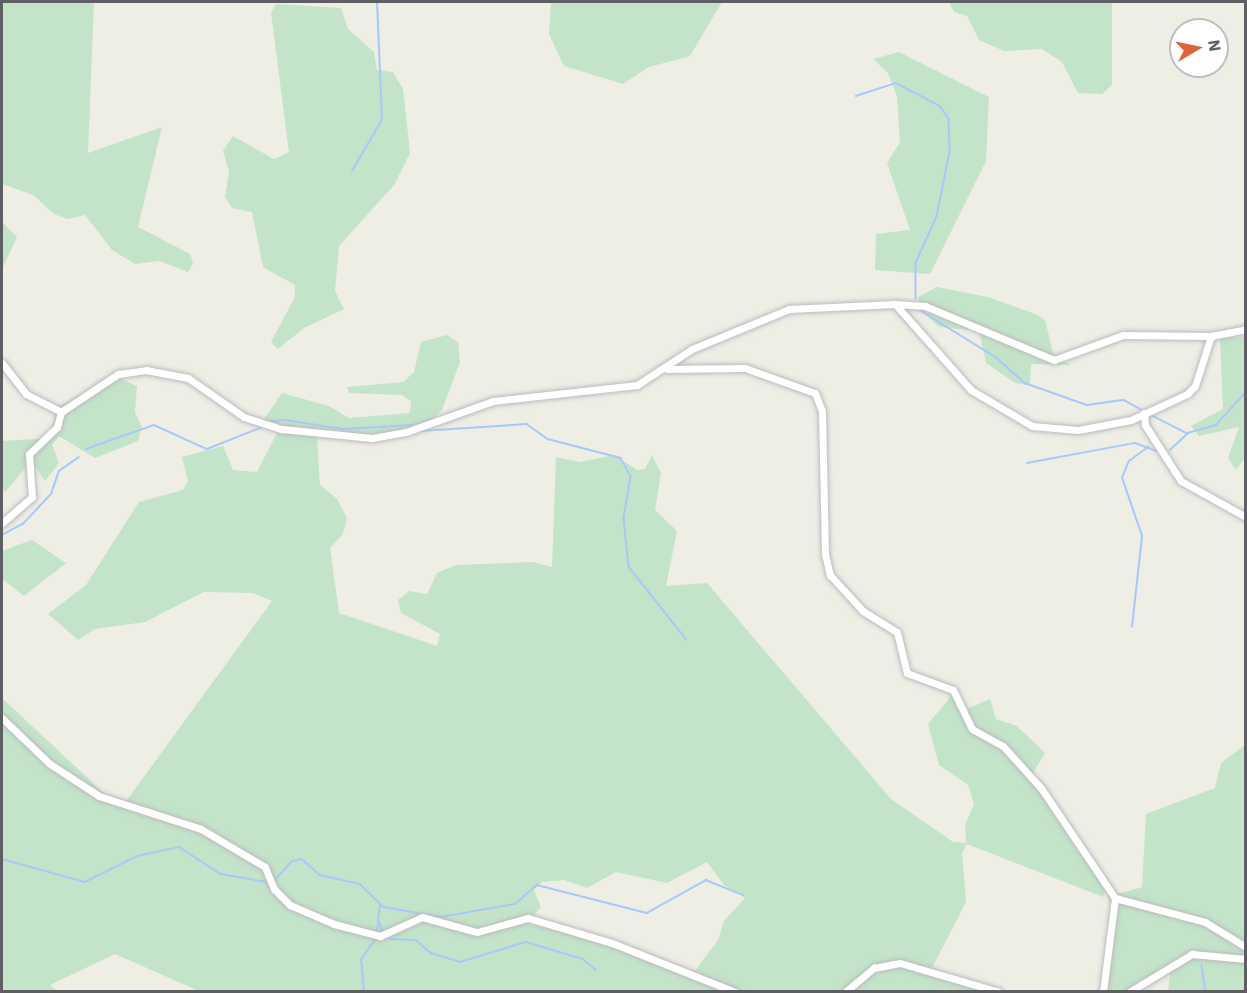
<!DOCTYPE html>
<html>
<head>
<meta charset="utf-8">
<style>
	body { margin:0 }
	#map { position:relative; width:1247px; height:993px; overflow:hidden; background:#eeeee5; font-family:"IBM Plex Sans",sans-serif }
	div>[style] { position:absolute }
	.green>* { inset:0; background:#c3e4c9 }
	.stream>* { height:1.5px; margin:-0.75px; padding:0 0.75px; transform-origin:0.75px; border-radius:0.75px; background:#a9c8fa }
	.roads { filter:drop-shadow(0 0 2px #babbc0) drop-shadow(0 0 2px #babbc0) }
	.minor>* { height:7px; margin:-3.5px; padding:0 3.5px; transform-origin:3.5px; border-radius:3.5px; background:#fff }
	span { translate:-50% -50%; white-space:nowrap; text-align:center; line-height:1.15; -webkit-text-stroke:4.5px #fff; paint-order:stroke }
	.frame { position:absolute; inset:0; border:3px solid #5d5f64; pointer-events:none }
	.north { position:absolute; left:1169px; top:18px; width:60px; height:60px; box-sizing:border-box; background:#fff; border:2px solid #bebfc1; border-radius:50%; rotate:81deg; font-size:16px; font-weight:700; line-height:24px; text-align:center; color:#5d5f64 }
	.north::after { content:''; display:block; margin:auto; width:21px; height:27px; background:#e06439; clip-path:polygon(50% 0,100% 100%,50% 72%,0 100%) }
</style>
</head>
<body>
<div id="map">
	<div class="green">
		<div style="clip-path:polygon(2px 2px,94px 2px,88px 153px,162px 127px,138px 227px,190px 254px,193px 263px,188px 272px,160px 261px,135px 264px,112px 250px,85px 215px,67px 219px,54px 214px,33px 195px,2px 184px)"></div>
		<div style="clip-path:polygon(551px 2px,722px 2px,690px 56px,649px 67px,623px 84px,564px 66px,549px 34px)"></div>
		<div style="clip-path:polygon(949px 2px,1112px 2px,1112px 85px,1102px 94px,1078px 93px,1062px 62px,1042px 49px,1004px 51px,979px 40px,967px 16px,954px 12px)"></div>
		<div style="clip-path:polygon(276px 4px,341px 8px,348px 29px,374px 52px,377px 70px,393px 72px,403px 89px,410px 153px,394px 185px,339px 246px,335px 291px,344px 309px,304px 328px,278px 349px,271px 342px,295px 297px,295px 285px,263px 267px,252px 212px,232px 208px,225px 197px,229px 171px,223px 151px,233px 136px,274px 159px,289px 152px,271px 13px)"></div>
		<div style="clip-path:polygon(899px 52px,989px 97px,986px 161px,930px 274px,875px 270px,876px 234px,910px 230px,887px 163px,900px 142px,897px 96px,888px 73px,873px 59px)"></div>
		<div style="clip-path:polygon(2px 222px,17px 237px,2px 269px)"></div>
		<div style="clip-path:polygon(937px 287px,988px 297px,1038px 315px,1045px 320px,1054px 357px,1071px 365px,1031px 364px,1030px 385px,1015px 383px,986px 363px,979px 331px,939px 327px,921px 310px,918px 297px)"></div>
		<div style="clip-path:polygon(evenodd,447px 335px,458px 342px,460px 362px,442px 410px,428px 423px,359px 440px,317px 436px,320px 485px,337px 499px,347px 518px,343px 534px,330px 548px,339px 613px,437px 646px,440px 634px,401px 613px,398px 600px,409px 591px,427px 594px,437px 573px,456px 565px,533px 562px,552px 567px,556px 457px,580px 462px,614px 455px,637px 470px,645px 469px,652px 455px,661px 473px,655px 510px,677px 531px,666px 586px,707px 583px,891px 799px,953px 842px,966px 843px,965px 825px,974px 804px,968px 785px,939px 765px,928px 724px,956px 690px,967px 709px,990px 699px,996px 719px,1017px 726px,1045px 753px,1032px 775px,1118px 894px,1142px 887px,1146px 814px,1215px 788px,1221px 763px,1245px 745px,1245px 991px,1168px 991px,1170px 974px,1145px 983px,1138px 991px,1105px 991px,1116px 915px,1105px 891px,1103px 897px,967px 844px,962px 853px,966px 902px,932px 968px,999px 991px,201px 992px,115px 954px,50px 985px,58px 991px,2px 991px,2px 698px,108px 797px,124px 804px,272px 601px,252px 593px,204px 592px,145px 622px,95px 629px,78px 640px,48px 614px,86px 585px,139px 502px,183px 490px,188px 481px,182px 457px,223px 446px,233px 470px,257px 472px,280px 427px,262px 422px,282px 393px,329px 406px,349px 418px,410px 413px,411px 401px,402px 395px,349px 393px,347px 387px,403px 382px,414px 372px,421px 342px,447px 335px,707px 862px,724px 885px,745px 898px,724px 921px,718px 940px,692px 975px,601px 940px,527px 924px,541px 907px,534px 890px,542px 882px,564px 880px,587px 888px,616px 872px,667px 883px,707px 862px)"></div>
		<div style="clip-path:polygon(1245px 337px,1245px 458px,1236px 470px,1228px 458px,1239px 427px,1199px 436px,1191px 426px,1223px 409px,1220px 338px)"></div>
		<div style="clip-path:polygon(115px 376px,137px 386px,135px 412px,142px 427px,138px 441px,95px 458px,59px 436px,52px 445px,59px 463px,45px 481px,31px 461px,5px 492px,2px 489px,2px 441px,50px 438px,57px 407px)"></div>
		<div style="clip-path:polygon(32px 540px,66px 563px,24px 596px,2px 579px,2px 551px)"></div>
	</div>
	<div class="stream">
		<div style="left:856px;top:96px;width:42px;rotate:-18deg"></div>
		<div style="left:896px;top:83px;width:50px;rotate:27.6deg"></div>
		<div style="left:940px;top:106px;width:16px;rotate:55deg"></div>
		<div style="left:949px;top:119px;width:33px;rotate:88deg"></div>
		<div style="left:950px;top:152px;width:66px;rotate:101.3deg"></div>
		<div style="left:937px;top:217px;width:51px;rotate:114.5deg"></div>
		<div style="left:916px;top:263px;width:36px;rotate:90deg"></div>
		<div style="left:352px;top:171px;width:59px;rotate:-59.5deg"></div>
		<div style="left:382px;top:120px;width:118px;rotate:-92.4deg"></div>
		<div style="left:918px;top:309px;width:93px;rotate:31.8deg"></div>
		<div style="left:997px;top:358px;width:38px;rotate:42deg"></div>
		<div style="left:1025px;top:383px;width:66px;rotate:19.5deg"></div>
		<div style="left:1087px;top:405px;width:37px;rotate:-8deg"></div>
		<div style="left:1124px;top:400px;width:23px;rotate:29deg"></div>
		<div style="left:1153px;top:416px;width:38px;rotate:27deg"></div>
		<div style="left:268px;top:422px;width:17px;rotate:-7deg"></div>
		<div style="left:285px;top:420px;width:60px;rotate:8.7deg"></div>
		<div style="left:344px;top:429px;width:68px;rotate:-3.4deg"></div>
		<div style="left:420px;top:431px;width:107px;rotate:-3.7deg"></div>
		<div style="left:527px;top:424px;width:26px;rotate:36deg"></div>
		<div style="left:548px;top:439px;width:75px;rotate:14.6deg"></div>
		<div style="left:621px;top:458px;width:21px;rotate:62deg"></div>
		<div style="left:631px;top:477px;width:42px;rotate:99.7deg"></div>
		<div style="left:624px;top:518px;width:49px;rotate:84.2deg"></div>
		<div style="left:629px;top:567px;width:92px;rotate:51.6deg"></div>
		<div style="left:86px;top:449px;width:72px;rotate:-19.4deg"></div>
		<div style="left:154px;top:425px;width:58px;rotate:24.4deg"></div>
		<div style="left:207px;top:449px;width:57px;rotate:-21.6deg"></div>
		<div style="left:1170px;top:450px;width:25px;rotate:-43deg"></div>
		<div style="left:1188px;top:433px;width:29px;rotate:-16deg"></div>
		<div style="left:1216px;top:425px;width:45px;rotate:-47.7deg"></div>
		<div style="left:1027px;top:463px;width:110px;rotate:-10.5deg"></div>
		<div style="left:1135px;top:443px;width:23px;rotate:20deg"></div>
		<div style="left:2px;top:535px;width:24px;rotate:-28deg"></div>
		<div style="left:23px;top:524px;width:41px;rotate:-47deg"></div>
		<div style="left:51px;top:494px;width:24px;rotate:-71deg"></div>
		<div style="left:59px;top:471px;width:24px;rotate:-35deg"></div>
		<div style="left:1132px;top:627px;width:92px;rotate:-83.7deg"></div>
		<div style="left:1142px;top:536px;width:61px;rotate:-109deg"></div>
		<div style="left:1122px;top:478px;width:18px;rotate:-68deg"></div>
		<div style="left:1129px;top:461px;width:24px;rotate:-36deg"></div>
		<div style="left:2px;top:859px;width:86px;rotate:15.5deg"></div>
		<div style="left:85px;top:882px;width:58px;rotate:-26.6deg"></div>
		<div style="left:137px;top:856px;width:43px;rotate:-12.1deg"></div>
		<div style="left:179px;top:847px;width:50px;rotate:32.7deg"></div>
		<div style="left:221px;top:874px;width:48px;rotate:9.7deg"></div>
		<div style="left:274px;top:881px;width:27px;rotate:-48deg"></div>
		<div style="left:292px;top:861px;width:10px;rotate:-11deg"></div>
		<div style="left:302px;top:859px;width:24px;rotate:42deg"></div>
		<div style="left:320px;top:875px;width:41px;rotate:12.7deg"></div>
		<div style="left:360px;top:884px;width:33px;rotate:44deg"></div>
		<div style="left:384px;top:907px;width:58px;rotate:10deg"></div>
		<div style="left:441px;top:917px;width:75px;rotate:-10deg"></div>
		<div style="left:515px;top:904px;width:29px;rotate:-41deg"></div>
		<div style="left:537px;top:885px;width:114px;rotate:14.3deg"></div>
		<div style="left:647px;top:913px;width:68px;rotate:-29.2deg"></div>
		<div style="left:706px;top:880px;width:40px;rotate:22deg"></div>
		<div style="left:379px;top:921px;width:11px;rotate:68deg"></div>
		<div style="left:377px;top:932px;width:27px;rotate:-84deg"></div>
		<div style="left:389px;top:939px;width:27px;rotate:2deg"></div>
		<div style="left:416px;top:940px;width:20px;rotate:41deg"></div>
		<div style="left:431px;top:953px;width:30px;rotate:17deg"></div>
		<div style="left:460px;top:962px;width:69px;rotate:-16.9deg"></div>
		<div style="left:526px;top:942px;width:59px;rotate:16.6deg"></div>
		<div style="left:583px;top:959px;width:17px;rotate:40deg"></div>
		<div style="left:1202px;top:965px;width:27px;rotate:82deg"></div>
		<div style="left:364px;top:992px;width:32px;rotate:-95deg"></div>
		<div style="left:361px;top:960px;width:27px;rotate:-56deg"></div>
	</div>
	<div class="roads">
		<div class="minor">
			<div style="left:895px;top:304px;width:30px;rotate:4deg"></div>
			<div style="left:925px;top:306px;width:140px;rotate:22.7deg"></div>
			<div style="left:1054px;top:360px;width:73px;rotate:-19.9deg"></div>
			<div style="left:1123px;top:335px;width:88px;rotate:0.7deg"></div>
			<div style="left:2px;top:363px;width:39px;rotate:52deg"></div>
			<div style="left:26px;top:394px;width:39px;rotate:27deg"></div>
			<div style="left:667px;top:369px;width:78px;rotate:-0.7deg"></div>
			<div style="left:745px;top:368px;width:74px;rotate:19.7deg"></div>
			<div style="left:815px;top:393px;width:19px;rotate:69deg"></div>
			<div style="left:822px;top:411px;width:143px;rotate:88.8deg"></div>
			<div style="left:825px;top:554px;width:22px;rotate:77deg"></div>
			<div style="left:830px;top:575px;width:49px;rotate:47.5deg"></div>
			<div style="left:863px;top:611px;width:40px;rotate:32deg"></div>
			<div style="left:897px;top:632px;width:42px;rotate:76.3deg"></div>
			<div style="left:907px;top:673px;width:49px;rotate:20.3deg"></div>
			<div style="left:953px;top:690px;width:43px;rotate:64deg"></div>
			<div style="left:972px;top:729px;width:35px;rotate:29deg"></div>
			<div style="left:1003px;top:746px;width:57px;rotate:47.9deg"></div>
			<div style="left:1041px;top:788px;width:133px;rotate:56.1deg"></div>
			<div style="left:1115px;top:898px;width:93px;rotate:14.9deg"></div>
			<div style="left:1205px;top:922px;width:48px;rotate:31.4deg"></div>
			<div style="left:1144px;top:413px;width:12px;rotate:85deg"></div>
			<div style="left:1145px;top:425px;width:67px;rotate:57.3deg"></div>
			<div style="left:1181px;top:481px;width:74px;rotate:29deg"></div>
			<div style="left:2px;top:523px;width:40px;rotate:-41deg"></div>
			<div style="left:32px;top:497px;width:43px;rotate:-94deg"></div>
			<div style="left:29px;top:454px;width:39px;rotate:-44deg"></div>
			<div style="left:57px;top:427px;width:16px;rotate:-75deg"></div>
			<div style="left:61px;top:412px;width:69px;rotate:-33.7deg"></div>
			<div style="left:118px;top:374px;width:28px;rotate:-8deg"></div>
			<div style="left:146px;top:370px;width:43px;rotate:10.8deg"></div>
			<div style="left:188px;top:378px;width:68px;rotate:34.9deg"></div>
			<div style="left:244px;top:417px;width:40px;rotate:18deg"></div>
			<div style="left:282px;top:429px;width:90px;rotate:5.7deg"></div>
			<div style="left:372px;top:438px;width:35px;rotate:-10deg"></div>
			<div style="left:406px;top:432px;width:92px;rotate:-19.6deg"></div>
			<div style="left:493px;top:401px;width:145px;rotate:-6.3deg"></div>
			<div style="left:637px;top:385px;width:66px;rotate:-33.2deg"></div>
			<div style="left:692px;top:349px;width:105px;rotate:-22.4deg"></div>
			<div style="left:789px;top:309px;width:106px;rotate:-2.7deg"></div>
			<div style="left:895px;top:304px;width:115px;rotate:48.5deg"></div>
			<div style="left:971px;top:390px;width:71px;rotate:30.5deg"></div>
			<div style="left:1032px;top:426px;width:46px;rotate:5deg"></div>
			<div style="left:1078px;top:430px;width:54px;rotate:-10.7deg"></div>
			<div style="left:1131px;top:420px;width:62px;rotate:-24.9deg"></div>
			<div style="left:1187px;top:394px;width:11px;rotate:-45deg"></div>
			<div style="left:1195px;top:386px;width:52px;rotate:-72.3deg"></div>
			<div style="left:1211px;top:336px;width:36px;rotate:-11deg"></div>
			<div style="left:2px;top:718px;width:66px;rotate:43.8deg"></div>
			<div style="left:50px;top:764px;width:59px;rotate:33.1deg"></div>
			<div style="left:99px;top:796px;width:107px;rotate:17.9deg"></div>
			<div style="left:201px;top:829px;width:74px;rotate:30.7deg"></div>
			<div style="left:265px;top:867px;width:24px;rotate:68deg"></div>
			<div style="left:274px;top:889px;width:23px;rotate:45deg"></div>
			<div style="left:290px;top:905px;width:48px;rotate:23.4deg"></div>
			<div style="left:334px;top:924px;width:48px;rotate:14.6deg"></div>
			<div style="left:380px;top:936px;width:46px;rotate:-24.3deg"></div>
			<div style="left:422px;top:917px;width:57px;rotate:15.3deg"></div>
			<div style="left:477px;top:932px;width:53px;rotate:-15.4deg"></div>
			<div style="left:528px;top:918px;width:88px;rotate:16.6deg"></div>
			<div style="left:612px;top:943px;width:132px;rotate:21.7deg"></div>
			<div style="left:845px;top:992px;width:38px;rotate:-40deg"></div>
			<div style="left:874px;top:968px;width:26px;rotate:-11deg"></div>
			<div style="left:900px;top:963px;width:103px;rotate:16.3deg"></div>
			<div style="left:1103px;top:992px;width:95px;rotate:-82.7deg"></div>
			<div style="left:1129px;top:992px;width:74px;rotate:-31.1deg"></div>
			<div style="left:1192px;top:954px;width:54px;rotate:5.3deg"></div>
		</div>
	</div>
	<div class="frame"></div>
	<div class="north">N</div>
</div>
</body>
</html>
